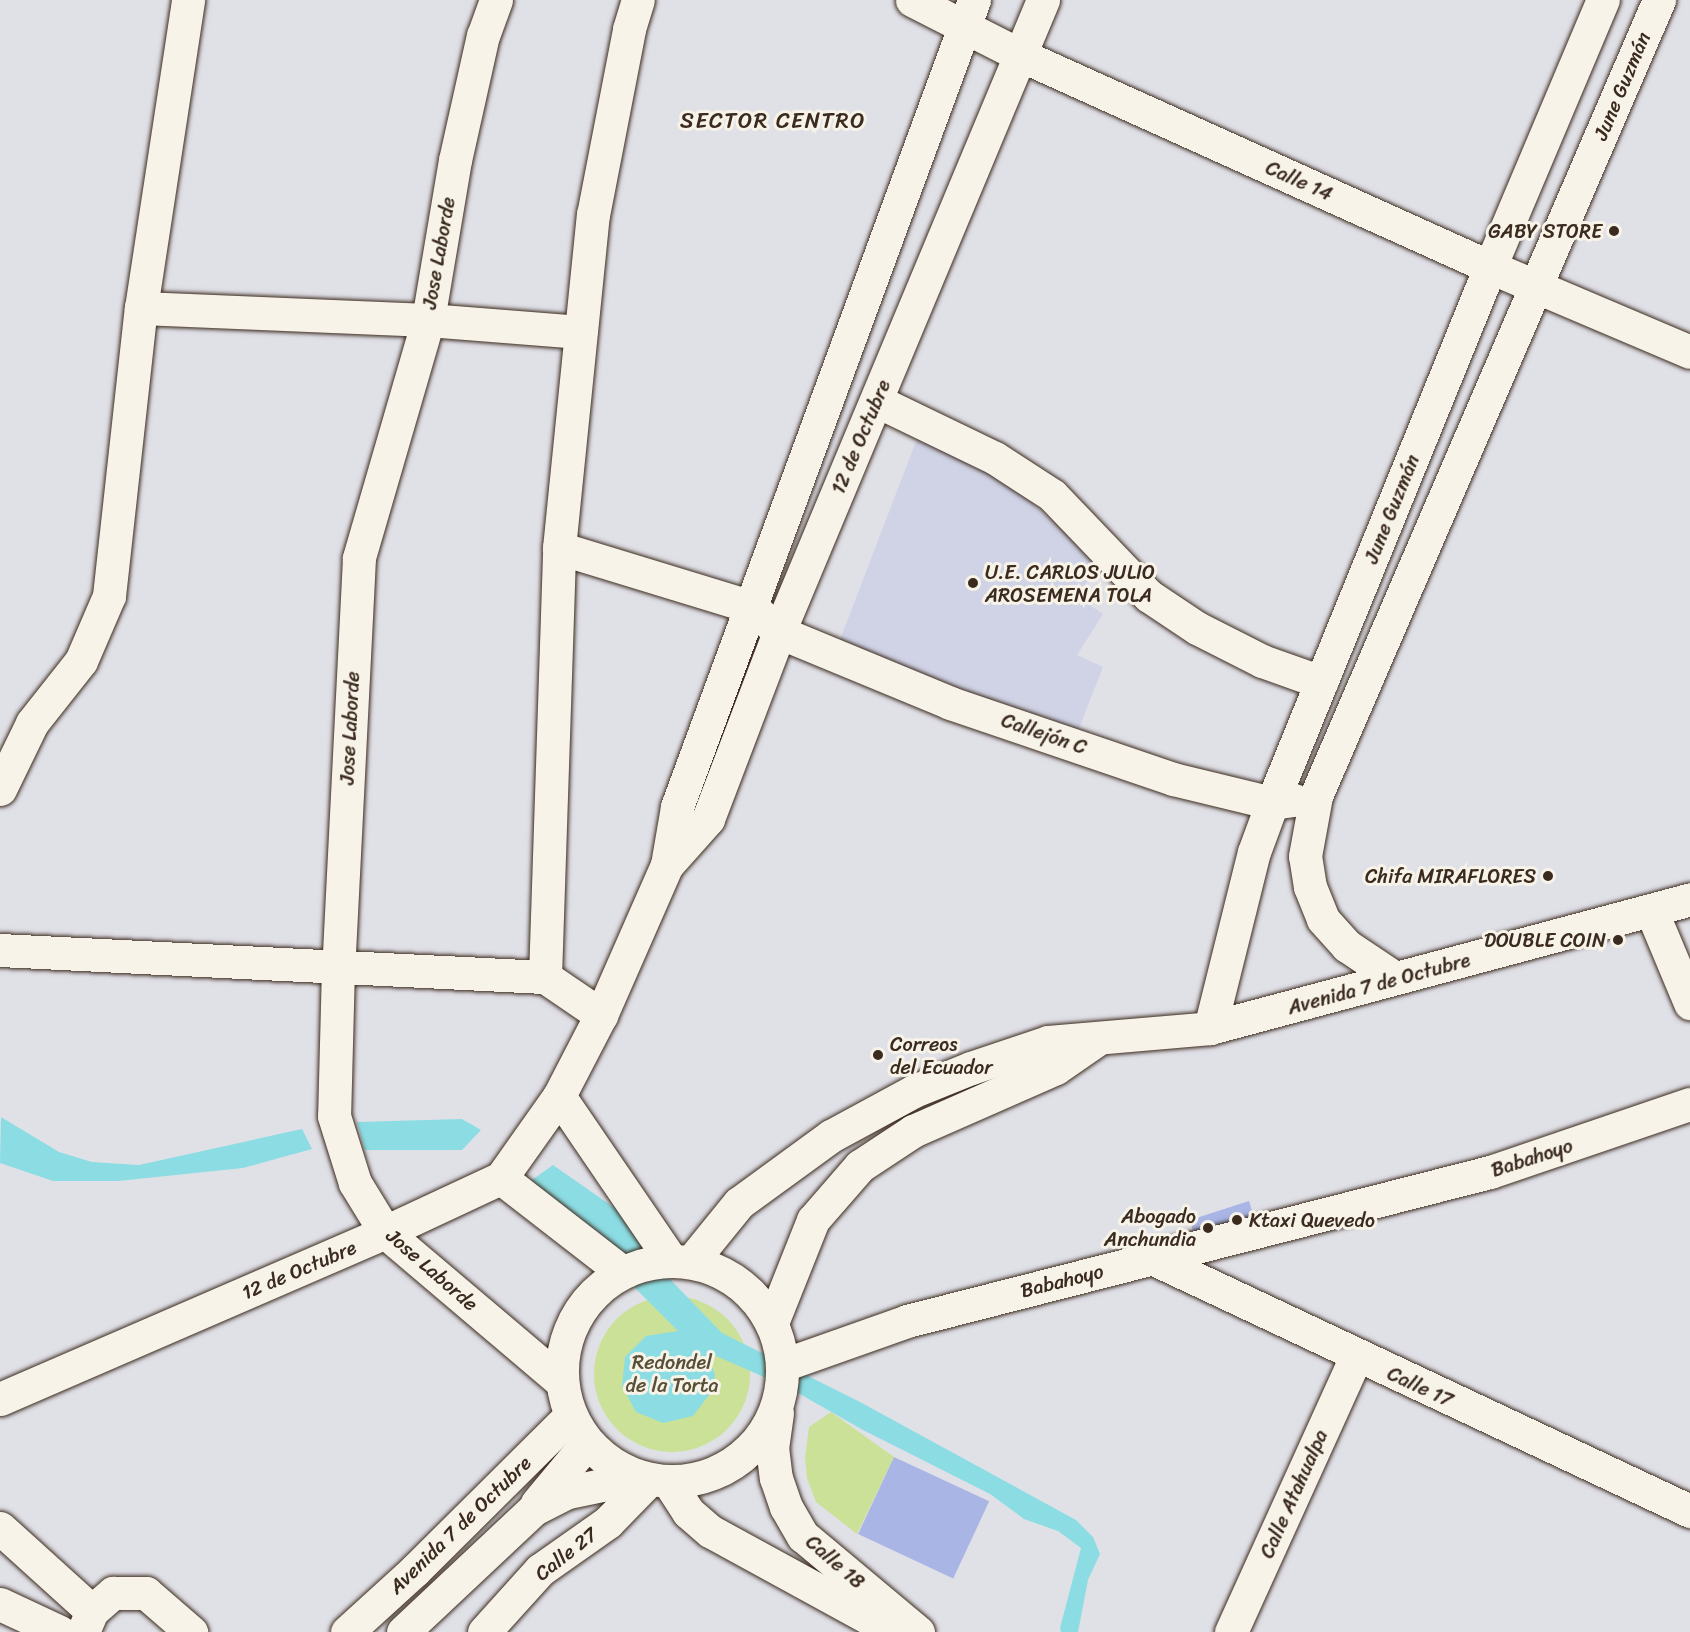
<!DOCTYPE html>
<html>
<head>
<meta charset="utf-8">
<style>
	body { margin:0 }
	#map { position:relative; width:1690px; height:1632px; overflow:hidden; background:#e0e0e7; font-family:Sriracha,sans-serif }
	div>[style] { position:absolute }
	.built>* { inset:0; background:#d0d3e6 }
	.green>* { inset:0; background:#cbe197 }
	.round { border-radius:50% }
	.water>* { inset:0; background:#8cdde3 }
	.building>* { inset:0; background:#a9b5e5; transform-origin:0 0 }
	.roads { filter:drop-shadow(0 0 2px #3b2a1e) drop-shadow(0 0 2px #3b2a1e) }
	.minor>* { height:33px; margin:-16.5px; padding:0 16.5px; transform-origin:16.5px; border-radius:16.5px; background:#f7f3e8 }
	.major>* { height:33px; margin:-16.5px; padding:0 16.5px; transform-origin:16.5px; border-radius:16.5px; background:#f7f3e8 }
	.major>.ring { margin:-16.5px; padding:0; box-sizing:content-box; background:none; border:33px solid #f7f3e8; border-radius:50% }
	.dots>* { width:16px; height:16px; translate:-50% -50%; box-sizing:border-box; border:3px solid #f7f3e8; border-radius:50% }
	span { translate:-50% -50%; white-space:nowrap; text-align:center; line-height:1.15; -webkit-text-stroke:6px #f7f3e8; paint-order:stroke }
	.street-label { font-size:20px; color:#3b2a1e }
	.poi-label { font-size:20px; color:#3b2a1e }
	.right { translate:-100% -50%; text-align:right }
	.left { translate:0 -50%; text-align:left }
	.park-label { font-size:20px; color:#584f36 }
	.quarter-label { font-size:22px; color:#3b2a1e; letter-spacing:1.5px }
</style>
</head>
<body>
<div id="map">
	<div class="built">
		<div style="clip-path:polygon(918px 436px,1000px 477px,1085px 548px,1098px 569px,1076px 596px,1103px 614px,1077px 655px,1103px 667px,1076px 736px,838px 645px)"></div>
	</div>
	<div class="green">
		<div class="round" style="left:594px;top:1296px;width:156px;height:156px"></div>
		<div style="clip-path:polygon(831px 1412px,894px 1457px,857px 1534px,816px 1502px,807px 1478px,805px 1457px,809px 1427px)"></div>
	</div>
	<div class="water">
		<div style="clip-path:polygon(1px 1117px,59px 1152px,92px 1162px,139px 1165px,302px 1129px,312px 1149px,243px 1168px,118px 1181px,53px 1181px,0 1163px)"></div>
		<div style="clip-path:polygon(462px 1119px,481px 1130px,462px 1150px,365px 1150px,357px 1122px)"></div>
		<div style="clip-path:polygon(553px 1165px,619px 1211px,666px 1275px,722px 1333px,860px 1402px,1076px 1520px,1093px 1537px,1100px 1554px,1088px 1580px,1078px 1632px,1061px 1632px,1060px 1628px,1081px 1548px,1058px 1531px,1024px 1519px,990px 1494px,863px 1430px,791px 1389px,707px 1352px,715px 1375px,712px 1391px,693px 1416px,663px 1423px,636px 1412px,622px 1386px,625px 1357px,646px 1336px,678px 1331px,636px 1289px,599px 1232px,518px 1190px)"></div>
	</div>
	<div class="building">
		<div style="clip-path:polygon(1249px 1201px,1257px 1227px,1196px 1243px,1190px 1220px)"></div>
		<div style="left:894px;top:1457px;width:105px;height:85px;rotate:25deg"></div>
	</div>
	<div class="roads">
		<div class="minor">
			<div style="left:496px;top:0;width:37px;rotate:110deg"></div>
			<div style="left:483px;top:35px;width:128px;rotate:102.6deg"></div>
			<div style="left:455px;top:160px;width:162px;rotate:99.6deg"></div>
			<div style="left:428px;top:320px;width:248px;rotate:106.2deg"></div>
			<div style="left:359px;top:558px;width:410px;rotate:92.9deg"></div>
			<div style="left:338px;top:967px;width:149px;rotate:91.5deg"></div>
			<div style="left:334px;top:1116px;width:70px;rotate:72.6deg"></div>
			<div style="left:355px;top:1183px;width:57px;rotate:58.5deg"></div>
			<div style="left:385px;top:1232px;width:231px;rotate:40.3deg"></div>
			<div style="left:912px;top:0;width:119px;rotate:27deg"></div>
			<div style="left:1018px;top:54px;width:518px;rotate:24.29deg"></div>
			<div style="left:1490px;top:267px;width:217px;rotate:23deg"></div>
			<div style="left:974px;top:0;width:860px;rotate:110.21deg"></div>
			<div style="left:677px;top:807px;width:59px;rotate:99.8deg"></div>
			<div style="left:667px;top:865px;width:62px;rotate:-48.3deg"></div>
			<div style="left:708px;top:819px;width:200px;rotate:-69.2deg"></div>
			<div style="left:779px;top:632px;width:685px;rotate:-67.33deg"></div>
			<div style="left:141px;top:308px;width:287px;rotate:2.4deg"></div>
			<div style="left:428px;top:320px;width:153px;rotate:4.5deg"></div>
			<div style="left:877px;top:401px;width:131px;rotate:25.8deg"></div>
			<div style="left:995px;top:458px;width:68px;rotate:33deg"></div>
			<div style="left:1052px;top:495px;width:140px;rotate:46.2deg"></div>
			<div style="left:1149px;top:596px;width:58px;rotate:33.7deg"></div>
			<div style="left:1197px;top:628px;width:73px;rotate:26.9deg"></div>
			<div style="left:1262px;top:661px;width:63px;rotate:19.6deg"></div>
			<div style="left:559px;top:548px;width:202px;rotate:17deg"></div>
			<div style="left:752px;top:607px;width:37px;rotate:43deg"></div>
			<div style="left:779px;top:632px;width:185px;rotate:22.5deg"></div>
			<div style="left:950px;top:703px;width:236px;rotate:18.8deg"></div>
			<div style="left:1173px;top:779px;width:102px;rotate:13.6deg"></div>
			<div style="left:1272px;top:803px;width:22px;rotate:-8deg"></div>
			<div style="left:0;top:789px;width:73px;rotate:-64.1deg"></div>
			<div style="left:32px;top:723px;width:79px;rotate:-51.7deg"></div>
			<div style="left:81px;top:661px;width:71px;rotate:-66.7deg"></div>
			<div style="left:109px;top:596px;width:290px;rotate:-83.7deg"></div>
			<div style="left:141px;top:308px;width:312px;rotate:-81.3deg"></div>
			<div style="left:1652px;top:912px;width:99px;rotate:67.3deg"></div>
			<div style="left:0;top:950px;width:546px;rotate:2.84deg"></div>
			<div style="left:545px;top:977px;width:68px;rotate:34.2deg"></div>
			<div style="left:545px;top:977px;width:429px;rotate:-88.1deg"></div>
			<div style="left:559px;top:548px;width:335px;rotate:-84.2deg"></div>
			<div style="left:593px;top:215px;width:189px;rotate:-79deg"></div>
			<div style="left:629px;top:29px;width:30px;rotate:-73deg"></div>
			<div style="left:1395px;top:978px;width:58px;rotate:-146.3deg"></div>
			<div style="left:1347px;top:946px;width:36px;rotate:-132deg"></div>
			<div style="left:1323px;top:919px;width:35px;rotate:-112deg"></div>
			<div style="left:1310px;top:887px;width:31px;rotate:-99deg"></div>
			<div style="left:1305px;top:856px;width:61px;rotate:-79.6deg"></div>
			<div style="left:1316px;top:796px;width:867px;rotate:-66.69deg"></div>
			<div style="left:1210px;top:1028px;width:181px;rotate:-76deg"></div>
			<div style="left:1254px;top:852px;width:52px;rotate:-69.8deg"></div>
			<div style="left:1272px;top:803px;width:579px;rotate:-67.87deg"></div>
			<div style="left:1490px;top:267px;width:290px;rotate:-67.1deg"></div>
			<div style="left:559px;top:1096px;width:199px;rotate:55.7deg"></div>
			<div style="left:501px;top:1178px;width:153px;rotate:37.8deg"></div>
			<div style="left:1152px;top:1258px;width:595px;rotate:25.19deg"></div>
			<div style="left:0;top:1399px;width:420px;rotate:-23.4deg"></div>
			<div style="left:385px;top:1232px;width:128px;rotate:-25deg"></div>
			<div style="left:501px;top:1178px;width:100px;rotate:-54.7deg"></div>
			<div style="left:559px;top:1096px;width:91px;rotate:-62.6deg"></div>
			<div style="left:601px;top:1015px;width:164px;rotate:-66.3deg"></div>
			<div style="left:0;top:1528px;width:124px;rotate:42.1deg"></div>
			<div style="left:0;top:1604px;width:66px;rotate:25deg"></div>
			<div style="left:83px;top:1632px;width:23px;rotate:-67deg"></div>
			<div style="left:92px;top:1611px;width:28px;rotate:-41deg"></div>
			<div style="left:113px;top:1593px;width:33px"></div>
			<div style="left:146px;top:1593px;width:60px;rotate:40.9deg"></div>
			<div style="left:347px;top:1632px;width:91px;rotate:-42.3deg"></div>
			<div style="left:414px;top:1571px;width:220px;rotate:-44.8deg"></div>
			<div style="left:484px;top:1632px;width:84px;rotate:-47.9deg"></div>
			<div style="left:540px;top:1570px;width:83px;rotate:-35.2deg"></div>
			<div style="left:608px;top:1522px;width:60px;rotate:-45.7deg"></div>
			<div style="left:1231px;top:1632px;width:302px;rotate:-65.6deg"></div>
		</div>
		<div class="major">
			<div class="ring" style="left:562px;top:1261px;width:187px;height:187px"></div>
			<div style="left:691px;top:1262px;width:76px;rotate:-50.9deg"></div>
			<div style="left:739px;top:1203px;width:114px;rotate:-36.1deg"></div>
			<div style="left:831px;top:1136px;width:94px;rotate:-28.5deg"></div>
			<div style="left:914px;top:1091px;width:61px;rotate:-22deg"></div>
			<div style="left:971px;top:1068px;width:81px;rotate:-18.7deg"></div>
			<div style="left:1048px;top:1042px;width:163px;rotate:-4.9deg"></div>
			<div style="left:1210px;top:1028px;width:497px;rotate:-15deg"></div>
			<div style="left:772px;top:1323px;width:111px;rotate:-68.3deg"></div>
			<div style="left:813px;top:1220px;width:72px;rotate:-49deg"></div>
			<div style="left:860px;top:1166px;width:64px;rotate:-33.4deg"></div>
			<div style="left:913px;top:1131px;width:156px;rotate:-23.8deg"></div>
			<div style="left:1056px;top:1068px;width:51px;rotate:-34.6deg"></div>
			<div style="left:783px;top:1365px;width:132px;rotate:-19.5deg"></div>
			<div style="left:907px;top:1321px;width:602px;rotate:-14.34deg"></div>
			<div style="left:1490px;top:1172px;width:211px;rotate:-18.8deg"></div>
			<div style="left:777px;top:1413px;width:34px;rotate:98deg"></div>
			<div style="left:772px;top:1447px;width:31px;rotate:83deg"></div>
			<div style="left:776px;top:1478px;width:31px;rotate:71deg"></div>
			<div style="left:786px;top:1507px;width:34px;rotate:60deg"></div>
			<div style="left:803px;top:1536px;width:150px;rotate:39.9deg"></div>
			<div style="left:668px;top:1481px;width:37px;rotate:57deg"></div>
			<div style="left:688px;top:1512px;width:29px;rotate:41deg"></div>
			<div style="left:710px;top:1531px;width:200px;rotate:28.7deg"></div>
			<div style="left:537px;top:1503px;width:78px;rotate:-50.2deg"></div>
			<div style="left:403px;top:1632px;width:180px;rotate:-43.2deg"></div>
			<div style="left:534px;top:1509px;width:38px;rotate:-27deg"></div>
			<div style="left:568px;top:1492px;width:69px;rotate:-11.6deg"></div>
		</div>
	</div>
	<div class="dots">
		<div style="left:1614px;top:231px;background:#3b2a1e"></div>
		<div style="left:973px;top:583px;background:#3b2a1e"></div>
		<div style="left:1548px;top:876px;background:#3b2a1e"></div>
		<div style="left:1618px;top:940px;background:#3b2a1e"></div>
		<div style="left:878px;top:1055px;background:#3b2a1e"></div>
		<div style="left:1237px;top:1220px;background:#3b2a1e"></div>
		<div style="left:1208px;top:1228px;background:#3b2a1e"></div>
	</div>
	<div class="street-label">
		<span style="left:1622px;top:86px;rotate:-67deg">June Guzmán</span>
		<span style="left:1299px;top:181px;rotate:24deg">Calle 14</span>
		<span style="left:439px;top:253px;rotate:-80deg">Jose Laborde</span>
		<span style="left:861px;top:437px;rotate:-67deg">12 de Octubre</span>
		<span style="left:1392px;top:509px;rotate:-68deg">June Guzmán</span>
		<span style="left:350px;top:728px;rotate:-87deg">Jose Laborde</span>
		<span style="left:1044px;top:734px;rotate:19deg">Callejón C</span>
		<span style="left:1379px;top:984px;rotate:-15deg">Avenida 7 de Octubre</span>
		<span style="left:1532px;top:1158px;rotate:-18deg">Babahoyo</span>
		<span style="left:299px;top:1270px;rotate:-23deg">12 de Octubre</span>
		<span style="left:432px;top:1270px;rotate:41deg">Jose Laborde</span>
		<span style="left:1062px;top:1281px;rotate:-14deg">Babahoyo</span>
		<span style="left:1420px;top:1387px;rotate:25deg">Calle 17</span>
		<span style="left:1294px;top:1494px;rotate:-66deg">Calle Atahualpa</span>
		<span style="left:460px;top:1525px;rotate:-44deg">Avenida 7 de Octubre</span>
		<span style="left:566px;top:1554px;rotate:-38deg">Calle 27</span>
		<span style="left:835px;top:1562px;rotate:41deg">Calle 18</span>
	</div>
	<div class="poi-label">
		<span class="right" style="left:1602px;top:231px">GABY STORE</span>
		<span class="left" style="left:985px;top:584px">U.E. CARLOS JULIO<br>AROSEMENA TOLA</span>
		<span class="right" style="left:1536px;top:876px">Chifa MIRAFLORES</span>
		<span class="right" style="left:1606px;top:940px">DOUBLE COIN</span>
		<span class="left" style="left:890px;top:1056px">Correos<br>del Ecuador</span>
		<span class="right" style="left:1196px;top:1228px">Abogado<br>Anchundia</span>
		<span class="left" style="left:1249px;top:1220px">Ktaxi Quevedo</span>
	</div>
	<div class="park-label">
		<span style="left:672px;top:1374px">Redondel<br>de la Torta</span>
	</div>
	<div class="quarter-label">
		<span style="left:773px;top:121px">SECTOR CENTRO</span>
	</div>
</div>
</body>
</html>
